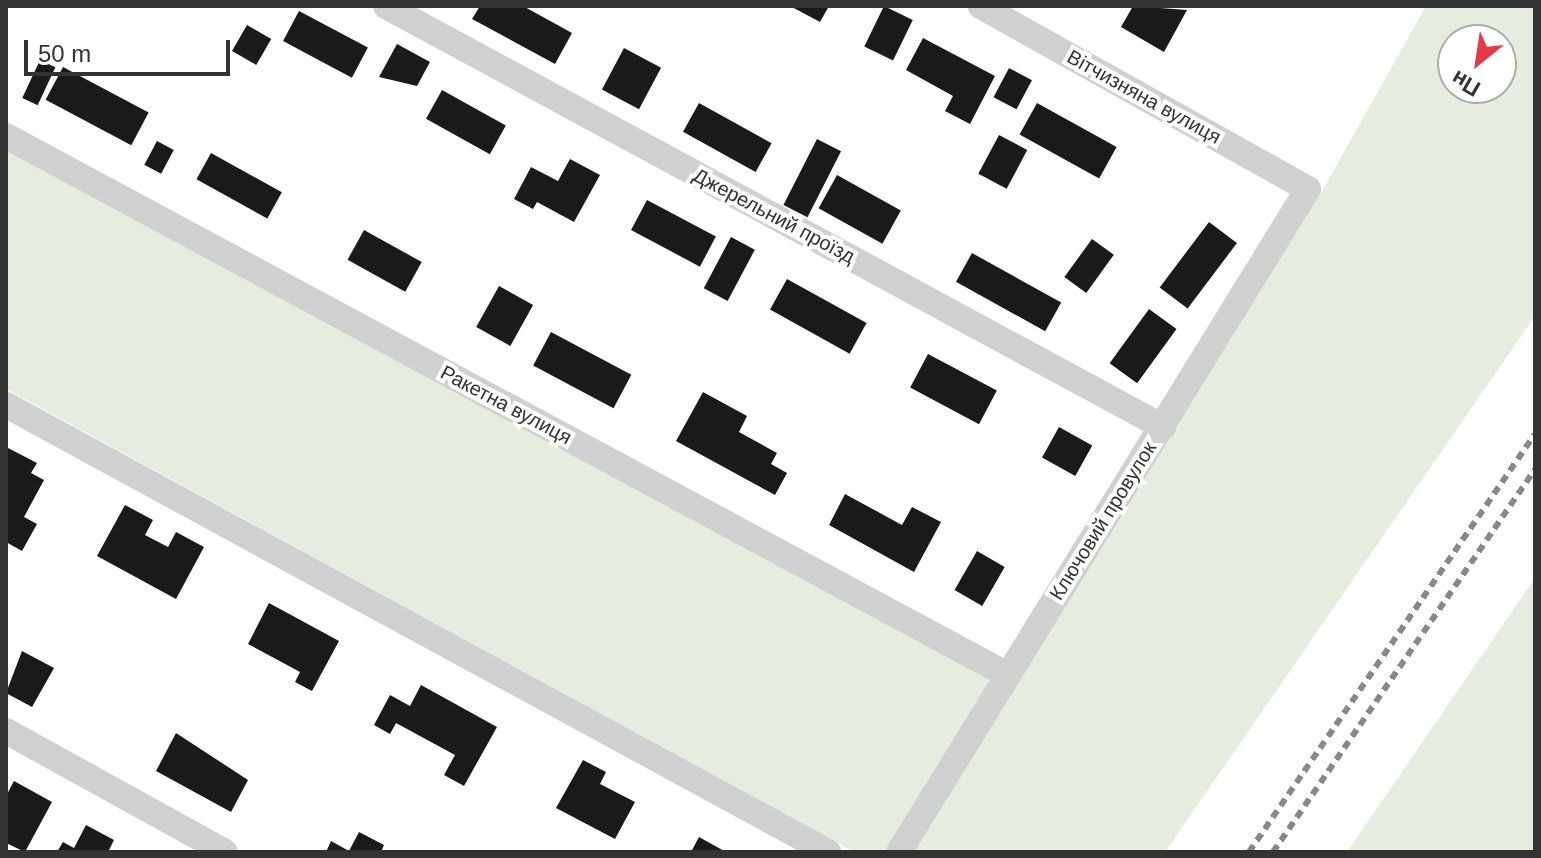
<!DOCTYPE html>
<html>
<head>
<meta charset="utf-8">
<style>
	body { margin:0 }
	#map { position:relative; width:1541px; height:858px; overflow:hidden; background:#fff; font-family:Arial,sans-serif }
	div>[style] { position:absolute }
	.green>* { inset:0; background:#e6ecdf }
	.building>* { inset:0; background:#1a1a1a; transform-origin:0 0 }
	.street>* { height:26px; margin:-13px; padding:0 13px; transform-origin:13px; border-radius:13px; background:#d0d0d0 }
	.rail>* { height:6px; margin-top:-3px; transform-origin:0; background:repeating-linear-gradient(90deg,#888 0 8px,transparent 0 14px) }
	span { translate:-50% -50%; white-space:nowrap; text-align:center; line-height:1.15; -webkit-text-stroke:8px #fff; paint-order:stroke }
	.street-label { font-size:20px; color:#333 }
	.frame { position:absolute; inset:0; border:8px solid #333; pointer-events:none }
	.north { position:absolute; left:1437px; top:24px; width:80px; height:80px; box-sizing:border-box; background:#fff; border:2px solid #adadad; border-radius:50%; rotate:210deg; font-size:22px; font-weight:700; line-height:32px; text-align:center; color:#333 }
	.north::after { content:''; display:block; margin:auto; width:28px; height:36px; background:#e63946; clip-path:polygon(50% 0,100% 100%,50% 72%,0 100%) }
	.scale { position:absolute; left:24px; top:40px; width:206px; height:36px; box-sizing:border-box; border:4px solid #333; border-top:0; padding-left:10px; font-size:24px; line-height:28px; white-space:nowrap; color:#333; -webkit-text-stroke:6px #fff; paint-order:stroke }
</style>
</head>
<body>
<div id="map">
	<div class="green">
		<div style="clip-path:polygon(evenodd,1426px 6px,1535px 6px,1535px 316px,1165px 852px,854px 852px,6px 389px,6px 149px,1011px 687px,1321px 193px,1426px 6px,1453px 40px,1501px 40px,1501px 88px,1453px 88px,1453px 40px)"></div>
		<div style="clip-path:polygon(1535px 578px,1535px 852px,1347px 852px)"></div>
	</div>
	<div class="building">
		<div style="clip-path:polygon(480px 6px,523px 6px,572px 33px,555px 64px,472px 19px)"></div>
		<div style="clip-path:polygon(790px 6px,829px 6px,820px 22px)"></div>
		<div style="left:884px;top:6px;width:32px;height:45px;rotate:26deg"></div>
		<div style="clip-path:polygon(1133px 6px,1187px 10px,1164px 52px,1121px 27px)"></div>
		<div style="left:299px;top:11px;width:78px;height:34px;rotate:28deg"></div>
		<div style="left:247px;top:25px;width:28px;height:30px;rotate:30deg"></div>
		<div style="clip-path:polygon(923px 38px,995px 76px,970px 124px,945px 111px,953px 96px,906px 70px)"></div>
		<div style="clip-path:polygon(397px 44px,430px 62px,417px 86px,379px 77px)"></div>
		<div style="left:624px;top:48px;width:42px;height:47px;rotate:28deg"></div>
		<div style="left:40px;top:60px;width:17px;height:42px;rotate:25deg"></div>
		<div style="left:63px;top:67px;width:97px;height:37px;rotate:28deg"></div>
		<div style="left:1009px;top:68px;width:26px;height:33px;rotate:28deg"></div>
		<div style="left:442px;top:90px;width:73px;height:33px;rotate:29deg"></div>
		<div style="left:699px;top:103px;width:83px;height:33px;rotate:29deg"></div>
		<div style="left:1037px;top:103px;width:91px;height:36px;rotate:29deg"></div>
		<div style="left:999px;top:135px;width:32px;height:44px;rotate:28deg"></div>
		<div style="left:817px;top:139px;width:27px;height:74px;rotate:27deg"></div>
		<div style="left:157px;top:141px;width:19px;height:27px;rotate:28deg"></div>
		<div style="left:211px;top:153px;width:81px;height:30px;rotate:29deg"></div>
		<div style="clip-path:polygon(570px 159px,600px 175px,574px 222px,537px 202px,533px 209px,514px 199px,531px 167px,558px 181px)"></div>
		<div style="left:837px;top:175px;width:73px;height:38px;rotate:29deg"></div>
		<div style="left:647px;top:200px;width:78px;height:34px;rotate:28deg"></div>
		<div style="left:1209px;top:222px;width:35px;height:82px;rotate:37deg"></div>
		<div style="left:364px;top:230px;width:66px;height:34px;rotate:29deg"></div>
		<div style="left:731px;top:237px;width:27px;height:58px;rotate:28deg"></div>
		<div style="left:1092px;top:239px;width:27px;height:47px;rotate:36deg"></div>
		<div style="left:972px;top:253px;width:102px;height:33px;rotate:29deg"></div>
		<div style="left:787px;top:279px;width:91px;height:35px;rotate:29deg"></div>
		<div style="left:499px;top:286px;width:39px;height:47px;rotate:29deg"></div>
		<div style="left:1149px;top:309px;width:34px;height:67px;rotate:36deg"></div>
		<div style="left:551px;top:332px;width:91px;height:38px;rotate:28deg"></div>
		<div style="left:928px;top:354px;width:78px;height:38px;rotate:28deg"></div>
		<div style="clip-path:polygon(703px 392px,747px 416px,739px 432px,777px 453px,771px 464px,787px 473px,775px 495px,676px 441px)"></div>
		<div style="left:1059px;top:427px;width:38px;height:35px;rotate:29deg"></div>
		<div style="clip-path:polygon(8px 448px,37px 463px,31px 473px,44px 480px,24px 517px,37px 524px,22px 551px,6px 542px)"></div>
		<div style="clip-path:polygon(845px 494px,902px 525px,912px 507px,941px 522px,914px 572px,829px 525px)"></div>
		<div style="clip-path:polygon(125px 505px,153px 520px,145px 535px,168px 547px,176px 532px,204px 547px,176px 599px,97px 556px)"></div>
		<div style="left:977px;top:551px;width:32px;height:45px;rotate:30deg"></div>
		<div style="clip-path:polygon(269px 603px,339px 641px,312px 691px,295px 682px,300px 672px,248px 644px)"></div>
		<div style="clip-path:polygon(22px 651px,54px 668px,32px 707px,6px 693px)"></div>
		<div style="clip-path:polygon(421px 685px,497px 727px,464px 786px,444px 775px,455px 755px,396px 723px,390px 734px,374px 725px,390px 695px,410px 706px)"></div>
		<div style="clip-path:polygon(176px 733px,248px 780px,231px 812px,156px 771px)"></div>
		<div style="clip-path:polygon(583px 760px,606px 772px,600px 784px,635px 802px,615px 839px,556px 808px)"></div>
		<div style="clip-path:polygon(14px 781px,52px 802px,25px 852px,6px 843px,6px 796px)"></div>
		<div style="clip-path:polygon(86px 825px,114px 840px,108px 852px,57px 852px,63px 842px,74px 848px)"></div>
		<div style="clip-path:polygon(359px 832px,384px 845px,381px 852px,326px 852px,331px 841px,349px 851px)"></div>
		<div style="clip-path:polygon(699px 837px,726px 852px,691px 852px)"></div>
	</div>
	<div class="street">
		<div style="left:386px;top:6px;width:884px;rotate:28.45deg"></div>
		<div style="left:6px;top:136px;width:1136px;rotate:28.28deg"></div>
		<div style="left:6px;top:405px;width:936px;rotate:28.54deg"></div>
		<div style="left:6px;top:731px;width:250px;rotate:28.9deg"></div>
		<div style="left:899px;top:852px;width:779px;rotate:-58.33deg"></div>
		<div style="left:1308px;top:189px;width:375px;rotate:-150.8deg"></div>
	</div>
	<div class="rail">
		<div style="left:1249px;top:852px;width:506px;rotate:-55.62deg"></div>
		<div style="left:1273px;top:852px;width:464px;rotate:-55.6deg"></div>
	</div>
	<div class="street-label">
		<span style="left:1144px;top:97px;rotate:29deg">Вітчизняна вулиця</span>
		<span style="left:774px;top:216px;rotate:28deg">Джерельний проїзд</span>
		<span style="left:506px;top:405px;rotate:28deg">Ракетна вулиця</span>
		<span style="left:1103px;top:521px;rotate:-58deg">Ключовий провулок</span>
	</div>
	<div class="frame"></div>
	<div class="north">Пн</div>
	<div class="scale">50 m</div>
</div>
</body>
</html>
